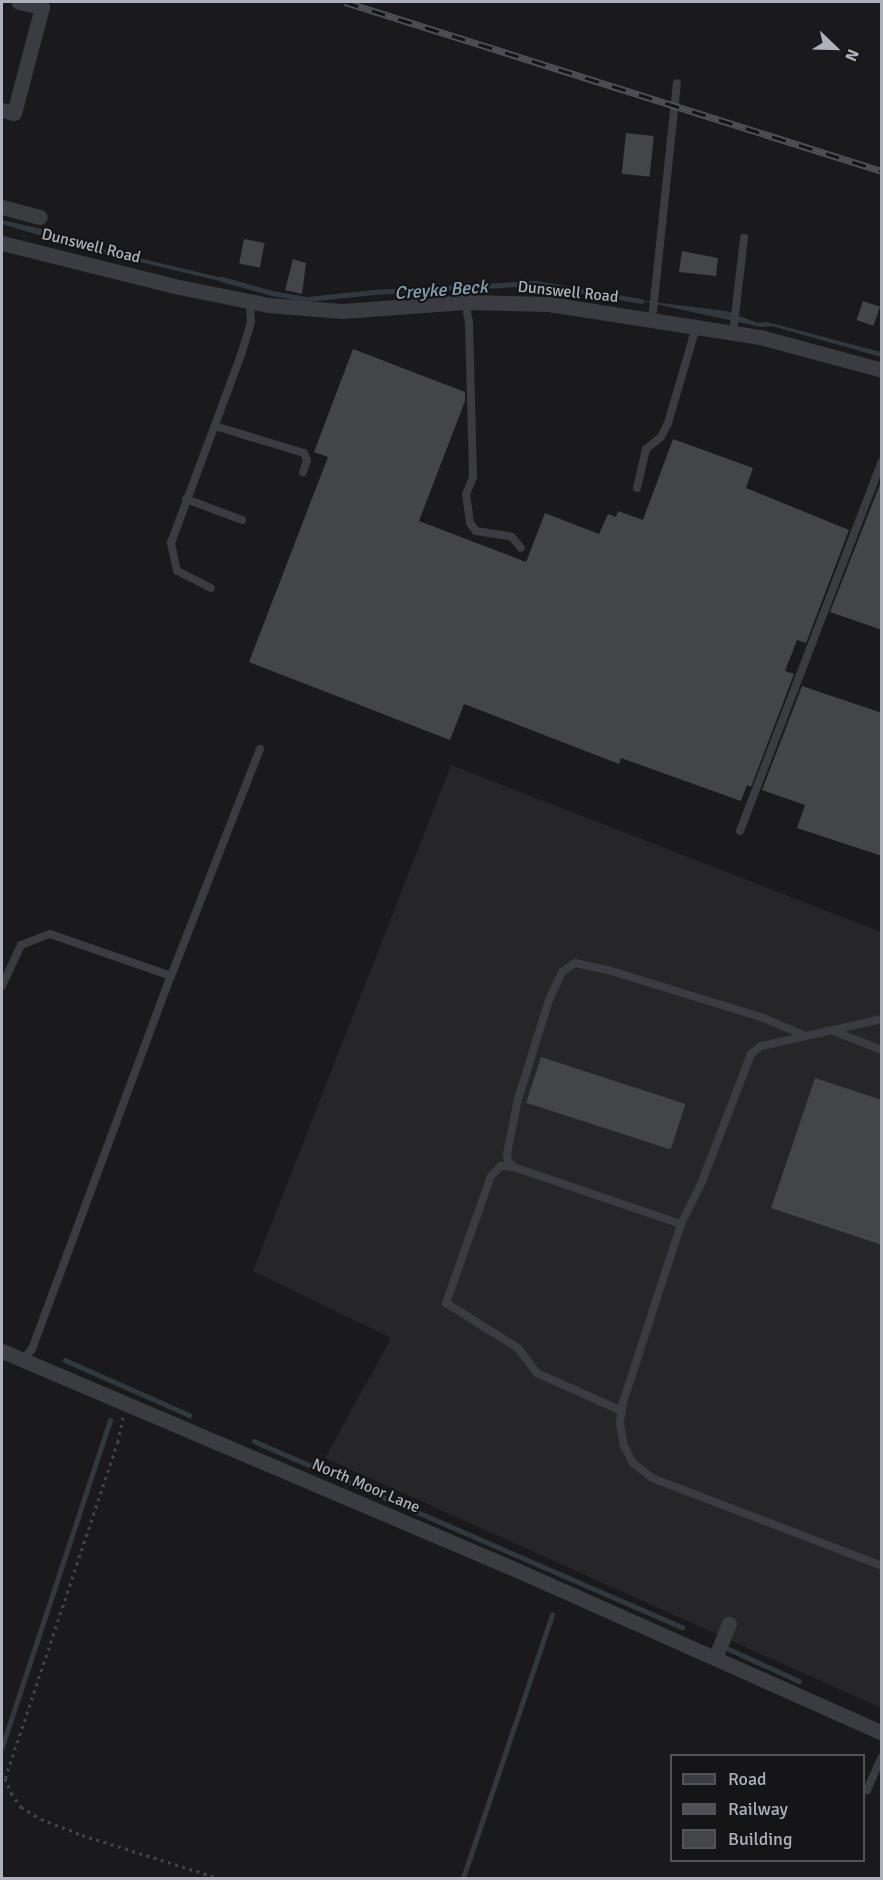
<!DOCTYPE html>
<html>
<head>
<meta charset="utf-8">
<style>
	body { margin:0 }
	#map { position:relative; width:883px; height:1880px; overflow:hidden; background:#1a1a1c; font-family:Signika,sans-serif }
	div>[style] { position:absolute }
	.built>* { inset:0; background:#262629 }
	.water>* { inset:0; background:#303940 }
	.stream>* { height:4.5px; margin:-2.25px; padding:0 2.25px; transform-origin:2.25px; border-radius:2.25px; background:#303940 }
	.building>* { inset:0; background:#444549; transform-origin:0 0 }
	.path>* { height:3px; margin-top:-1.5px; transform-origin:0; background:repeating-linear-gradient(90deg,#414348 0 3px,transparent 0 7.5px) }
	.lane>* { height:8px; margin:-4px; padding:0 4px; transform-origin:4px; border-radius:4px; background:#3b3c41 }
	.street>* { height:15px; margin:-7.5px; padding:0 7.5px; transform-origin:7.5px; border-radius:7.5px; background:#3b3c41 }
	.rail>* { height:7px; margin-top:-3.5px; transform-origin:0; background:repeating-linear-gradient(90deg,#151517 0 14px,#4e5056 0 28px); box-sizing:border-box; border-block:2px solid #4e5056 }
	span { translate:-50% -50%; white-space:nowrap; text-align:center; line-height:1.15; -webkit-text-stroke:4.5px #151517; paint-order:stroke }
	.street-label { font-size:16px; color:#adb1bb }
	.water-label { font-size:18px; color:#85a0b5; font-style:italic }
	.frame { position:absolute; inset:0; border:3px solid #adb1bb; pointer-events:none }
	.legend { position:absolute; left:670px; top:1754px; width:195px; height:108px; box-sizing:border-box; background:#151517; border:2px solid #525359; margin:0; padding:8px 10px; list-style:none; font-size:18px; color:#adb1bb }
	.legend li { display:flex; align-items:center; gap:12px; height:30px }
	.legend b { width:30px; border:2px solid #525359 }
	.north { position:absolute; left:805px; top:18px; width:60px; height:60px; -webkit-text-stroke:4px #151517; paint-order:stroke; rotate:113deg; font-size:16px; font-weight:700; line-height:24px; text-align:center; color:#adb1bb }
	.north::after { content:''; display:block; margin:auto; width:21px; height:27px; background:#adb1bb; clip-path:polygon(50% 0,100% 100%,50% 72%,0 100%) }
</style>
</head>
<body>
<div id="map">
	<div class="built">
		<div style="clip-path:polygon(451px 765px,881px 932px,881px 1708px,325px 1458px,391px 1338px,253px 1271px)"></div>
	</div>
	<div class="water">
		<div style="clip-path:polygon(2px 220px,46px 230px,87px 245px,89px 241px,93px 242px,93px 247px,227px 279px,224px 282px,85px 249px,2px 224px)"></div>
		<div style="clip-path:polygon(637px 300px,726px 311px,758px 323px,767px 322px,881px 352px,881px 357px,772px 326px,761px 327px)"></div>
	</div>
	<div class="stream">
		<div style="left:222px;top:279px;width:52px;rotate:15.6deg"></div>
		<div style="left:272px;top:293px;width:36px;rotate:10deg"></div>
		<div style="left:307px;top:299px;width:67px;rotate:-6deg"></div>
		<div style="left:374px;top:292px;width:162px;rotate:-3.2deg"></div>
		<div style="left:536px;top:283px;width:107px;rotate:9.7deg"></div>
		<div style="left:65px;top:1360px;width:136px;rotate:23.9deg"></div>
		<div style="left:254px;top:1441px;width:467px;rotate:23.5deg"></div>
		<div style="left:729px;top:1649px;width:77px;rotate:24.6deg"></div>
		<div style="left:2px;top:1747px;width:344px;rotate:-71.7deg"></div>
		<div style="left:463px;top:1878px;width:278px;rotate:-71.3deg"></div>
	</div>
	<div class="building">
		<div style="left:626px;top:133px;width:28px;height:41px;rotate:6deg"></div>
		<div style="left:244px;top:239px;width:21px;height:25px;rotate:11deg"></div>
		<div style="clip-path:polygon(682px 251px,718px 258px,716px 276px,679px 272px)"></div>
		<div style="clip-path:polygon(293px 259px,306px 263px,302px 294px,285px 290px)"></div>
		<div style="left:863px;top:301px;width:18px;height:20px;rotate:19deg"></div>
		<div style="clip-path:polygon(353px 349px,465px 392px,465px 401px,419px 521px,526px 562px,545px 513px,599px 534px,608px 514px,616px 517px,618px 511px,643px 520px,673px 439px,753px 468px,746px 488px,849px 530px,806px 643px,797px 640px,785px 671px,794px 674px,751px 787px,747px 785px,741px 801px,621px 758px,619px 764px,464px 704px,450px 740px,249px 662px,328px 457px,314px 452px)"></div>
		<div style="clip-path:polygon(882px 479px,882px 630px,830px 612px)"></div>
		<div style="clip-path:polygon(802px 686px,882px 713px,882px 856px,797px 828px,805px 805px,762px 790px)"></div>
		<div style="left:541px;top:1057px;width:152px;height:48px;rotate:18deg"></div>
		<div style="clip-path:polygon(815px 1078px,882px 1100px,882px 1245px,771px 1208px)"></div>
	</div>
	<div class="path">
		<div style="left:123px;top:1417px;width:25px;rotate:102deg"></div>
		<div style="left:118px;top:1441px;width:355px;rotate:108.5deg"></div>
		<div style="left:5px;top:1778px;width:16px;rotate:68deg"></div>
		<div style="left:11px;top:1793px;width:17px;rotate:54deg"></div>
		<div style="left:21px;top:1807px;width:23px;rotate:31deg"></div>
		<div style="left:41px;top:1819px;width:44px;rotate:21.3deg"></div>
		<div style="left:82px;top:1835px;width:143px;rotate:17.5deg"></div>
	</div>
	<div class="lane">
		<div style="left:465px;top:302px;width:21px;rotate:79deg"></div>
		<div style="left:469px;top:323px;width:154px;rotate:88.5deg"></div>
		<div style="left:473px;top:477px;width:18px;rotate:112deg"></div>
		<div style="left:466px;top:494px;width:29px;rotate:82deg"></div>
		<div style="left:470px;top:523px;width:10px;rotate:53deg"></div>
		<div style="left:476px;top:531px;width:36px;rotate:9deg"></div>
		<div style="left:512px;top:537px;width:14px;rotate:51deg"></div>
		<div style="left:652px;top:320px;width:238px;rotate:-84deg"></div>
		<div style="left:733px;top:333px;width:96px;rotate:-83.4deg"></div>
		<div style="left:215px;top:426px;width:93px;rotate:16.9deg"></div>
		<div style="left:304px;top:453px;width:8px;rotate:67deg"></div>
		<div style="left:307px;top:460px;width:13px;rotate:108deg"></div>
		<div style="left:637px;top:488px;width:40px;rotate:-77deg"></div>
		<div style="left:646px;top:449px;width:19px;rotate:-39deg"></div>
		<div style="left:661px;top:437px;width:16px;rotate:-63deg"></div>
		<div style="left:668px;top:423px;width:100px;rotate:-73.7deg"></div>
		<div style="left:186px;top:499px;width:60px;rotate:20.6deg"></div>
		<div style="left:211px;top:588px;width:38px;rotate:-153deg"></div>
		<div style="left:177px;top:571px;width:29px;rotate:-102deg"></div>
		<div style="left:171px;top:543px;width:201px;rotate:-69.6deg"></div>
		<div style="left:241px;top:355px;width:34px;rotate:-73deg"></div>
		<div style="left:251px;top:323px;width:22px;rotate:-93deg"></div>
		<div style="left:740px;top:831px;width:396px;rotate:-69deg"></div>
		<div style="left:2px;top:986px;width:45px;rotate:-65.1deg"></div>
		<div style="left:21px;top:945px;width:31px;rotate:-21deg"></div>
		<div style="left:50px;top:934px;width:128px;rotate:19.1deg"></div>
		<div style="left:882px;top:1019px;width:124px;rotate:167.4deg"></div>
		<div style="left:761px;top:1046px;width:13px;rotate:141deg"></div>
		<div style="left:751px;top:1054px;width:139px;rotate:111deg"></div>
		<div style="left:701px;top:1184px;width:45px;rotate:116.6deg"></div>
		<div style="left:681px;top:1224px;width:187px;rotate:108deg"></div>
		<div style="left:623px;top:1402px;width:22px;rotate:98deg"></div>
		<div style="left:620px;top:1424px;width:22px;rotate:80deg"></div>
		<div style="left:624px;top:1446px;width:19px;rotate:62deg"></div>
		<div style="left:633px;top:1463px;width:24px;rotate:38deg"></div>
		<div style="left:652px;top:1478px;width:246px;rotate:20.9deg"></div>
		<div style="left:833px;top:1031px;width:53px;rotate:21.2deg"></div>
		<div style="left:514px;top:1167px;width:13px;rotate:-176deg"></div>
		<div style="left:501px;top:1166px;width:14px;rotate:135deg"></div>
		<div style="left:491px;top:1176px;width:135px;rotate:109.5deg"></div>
		<div style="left:446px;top:1303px;width:85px;rotate:32deg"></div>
		<div style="left:518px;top:1348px;width:31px;rotate:53deg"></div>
		<div style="left:537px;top:1373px;width:93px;rotate:24.1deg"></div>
		<div style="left:681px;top:1224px;width:176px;rotate:-161.2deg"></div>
		<div style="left:514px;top:1167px;width:8px;rotate:-135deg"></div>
		<div style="left:508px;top:1161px;width:7px;rotate:-98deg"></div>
		<div style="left:507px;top:1154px;width:56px;rotate:-78.7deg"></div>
		<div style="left:518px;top:1099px;width:104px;rotate:-72.6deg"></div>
		<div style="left:549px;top:1000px;width:31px;rotate:-65deg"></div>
		<div style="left:562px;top:972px;width:16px;rotate:-35deg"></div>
		<div style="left:575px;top:963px;width:34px;rotate:12deg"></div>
		<div style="left:608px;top:970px;width:160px;rotate:17.1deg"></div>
		<div style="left:761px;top:1017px;width:49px;rotate:22.9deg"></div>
		<div style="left:23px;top:1360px;width:14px;rotate:-51deg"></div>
		<div style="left:32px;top:1349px;width:398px;rotate:-69.6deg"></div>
		<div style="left:171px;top:976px;width:244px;rotate:-68.6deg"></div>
		<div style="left:867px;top:1790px;width:36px;rotate:-66deg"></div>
	</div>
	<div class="street">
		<div style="left:2px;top:110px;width:12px;rotate:14deg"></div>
		<div style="left:14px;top:113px;width:110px;rotate:-75.2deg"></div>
		<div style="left:42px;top:7px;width:24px;rotate:-168deg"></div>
		<div style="left:2px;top:207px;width:39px;rotate:15deg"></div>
		<div style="left:2px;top:243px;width:182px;rotate:14deg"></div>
		<div style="left:179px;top:287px;width:91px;rotate:11.4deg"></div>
		<div style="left:268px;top:305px;width:74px;rotate:4.6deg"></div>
		<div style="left:342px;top:311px;width:123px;rotate:-4.2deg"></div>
		<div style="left:465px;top:302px;width:84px;rotate:1.4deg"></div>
		<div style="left:549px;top:304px;width:214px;rotate:8.9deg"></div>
		<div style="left:760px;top:337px;width:126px;rotate:15.1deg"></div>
		<div style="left:2px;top:1351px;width:552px;rotate:23.04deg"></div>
		<div style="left:510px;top:1567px;width:407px;rotate:24deg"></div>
		<div style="left:715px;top:1658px;width:37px;rotate:-68deg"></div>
	</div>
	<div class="rail">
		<div style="left:345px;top:2px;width:563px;rotate:17.47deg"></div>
	</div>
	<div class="street-label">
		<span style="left:91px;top:246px;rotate:14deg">Dunswell Road</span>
		<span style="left:568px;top:292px;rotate:6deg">Dunswell Road</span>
		<span style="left:366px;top:1486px;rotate:23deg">North Moor Lane</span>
	</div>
	<div class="water-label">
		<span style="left:441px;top:290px;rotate:-4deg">Creyke Beck</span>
	</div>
	<div class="frame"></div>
	<ul class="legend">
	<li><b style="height:8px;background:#3b3c41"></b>Road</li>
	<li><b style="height:8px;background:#4e5056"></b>Railway</li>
	<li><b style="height:16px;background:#444549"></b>Building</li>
	</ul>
	<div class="north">N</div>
</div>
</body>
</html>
